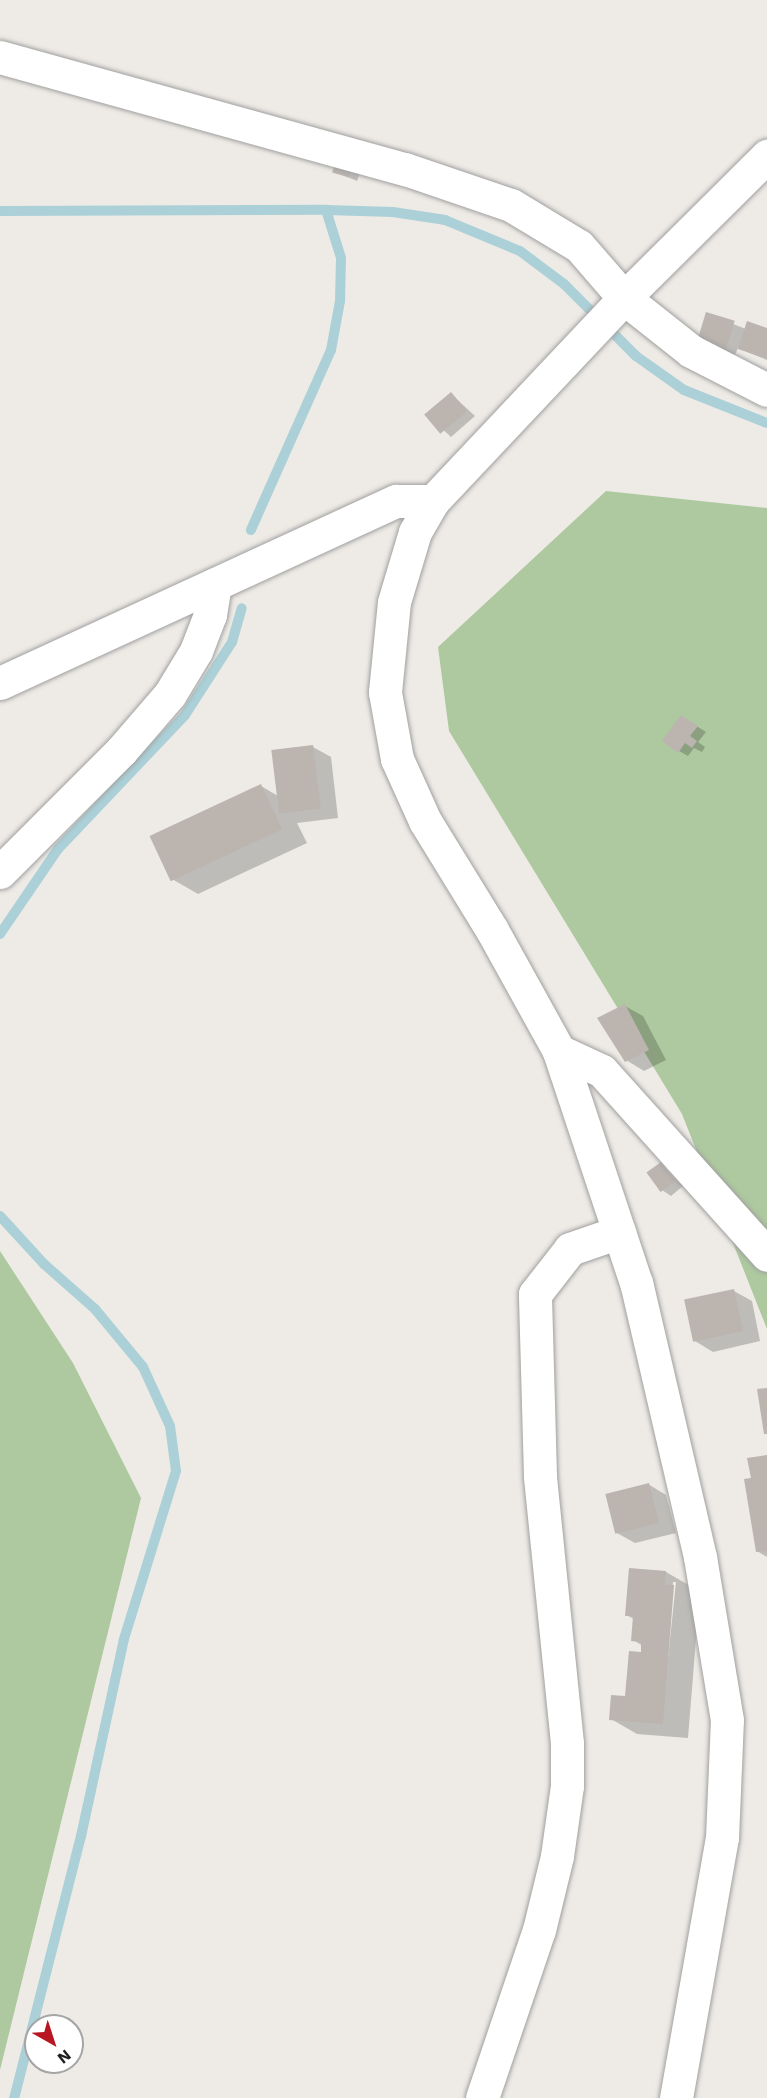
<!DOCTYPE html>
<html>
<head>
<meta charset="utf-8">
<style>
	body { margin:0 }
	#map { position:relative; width:767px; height:2098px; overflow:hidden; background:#eeebe6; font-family:"Work Sans",sans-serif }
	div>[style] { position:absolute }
	.forest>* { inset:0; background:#aec99f }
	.shadow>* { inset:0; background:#0003 }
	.stream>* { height:10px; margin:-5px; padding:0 5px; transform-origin:5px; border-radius:5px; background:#abd0d7 }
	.building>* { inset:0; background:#bbb4af; transform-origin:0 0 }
	.roads { filter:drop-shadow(0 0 2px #a0a0a0) drop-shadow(0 0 2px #a0a0a0) }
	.street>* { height:33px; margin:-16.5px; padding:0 16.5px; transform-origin:16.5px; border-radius:16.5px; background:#fff }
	span { translate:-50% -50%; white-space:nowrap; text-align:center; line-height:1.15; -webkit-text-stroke:6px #fff; paint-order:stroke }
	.north { position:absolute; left:24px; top:2014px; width:60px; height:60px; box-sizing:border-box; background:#fff; border:2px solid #a5a5a5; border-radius:50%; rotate:141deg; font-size:16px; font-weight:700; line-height:24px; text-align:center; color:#1f1f1f }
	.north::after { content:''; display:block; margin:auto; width:21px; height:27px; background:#b81621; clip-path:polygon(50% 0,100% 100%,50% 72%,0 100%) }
</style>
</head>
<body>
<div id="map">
	<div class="forest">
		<div style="clip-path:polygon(606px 491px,767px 508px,767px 1329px,682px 1114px,449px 731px,438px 647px)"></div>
		<div style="clip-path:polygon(0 1251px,73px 1363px,141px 1498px,0 2070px)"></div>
	</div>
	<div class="shadow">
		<div style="clip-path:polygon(361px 170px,357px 181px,333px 171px)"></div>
		<div style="clip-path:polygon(707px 314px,746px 329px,767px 330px,767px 360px,738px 348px,735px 355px,708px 347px)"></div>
		<div style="clip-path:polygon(451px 394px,475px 416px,451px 437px,427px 415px)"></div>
		<div style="clip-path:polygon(690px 722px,706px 732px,698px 742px,705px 747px,702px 752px,694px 748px,688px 756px,679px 751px)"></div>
		<div style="clip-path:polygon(313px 747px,331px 757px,338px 818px,297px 823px,307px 843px,198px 894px,172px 879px,261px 786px,278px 796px)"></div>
		<div style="clip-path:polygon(625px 1006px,643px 1016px,666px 1060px,644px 1071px,626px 1060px)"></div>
		<div style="clip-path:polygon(661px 1164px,683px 1186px,671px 1196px,662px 1190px)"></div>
		<div style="clip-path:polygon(734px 1291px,752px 1301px,760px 1341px,713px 1352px,695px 1341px)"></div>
		<div style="clip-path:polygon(767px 1457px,767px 1557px,757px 1551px,753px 1480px)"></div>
		<div style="clip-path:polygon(648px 1484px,666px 1495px,676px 1533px,635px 1543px,617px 1533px)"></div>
		<div style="clip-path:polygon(evenodd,630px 1569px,666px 1572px,692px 1587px,699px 1602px,688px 1738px,637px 1734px,611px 1719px,627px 1698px,643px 1653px,643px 1646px,633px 1640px,634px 1619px,626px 1615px,630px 1569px,673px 1582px,676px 1582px,667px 1668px,667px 1660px,673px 1582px)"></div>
	</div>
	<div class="stream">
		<div style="left:326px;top:210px;width:67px;rotate:1.7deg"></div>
		<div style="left:393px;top:212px;width:53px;rotate:8.7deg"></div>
		<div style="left:445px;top:220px;width:81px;rotate:22.5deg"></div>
		<div style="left:520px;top:251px;width:55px;rotate:36.9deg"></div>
		<div style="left:564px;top:284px;width:102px;rotate:45deg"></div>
		<div style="left:636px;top:356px;width:59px;rotate:35.3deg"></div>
		<div style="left:684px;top:390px;width:89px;rotate:21.7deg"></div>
		<div style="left:0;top:211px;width:326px;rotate:-0.2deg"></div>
		<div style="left:326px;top:210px;width:50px;rotate:72.6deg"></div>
		<div style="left:341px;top:258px;width:43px;rotate:91.3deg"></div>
		<div style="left:340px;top:301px;width:50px;rotate:100.4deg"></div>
		<div style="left:331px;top:350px;width:197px;rotate:114deg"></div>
		<div style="left:0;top:934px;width:103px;rotate:-55.7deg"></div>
		<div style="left:58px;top:849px;width:185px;rotate:-46.5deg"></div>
		<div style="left:185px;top:715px;width:87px;rotate:-57.2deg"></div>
		<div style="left:232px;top:642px;width:35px;rotate:-74deg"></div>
		<div style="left:0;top:1216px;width:65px;rotate:47.5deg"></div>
		<div style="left:44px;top:1264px;width:68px;rotate:41.4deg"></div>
		<div style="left:95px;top:1309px;width:75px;rotate:50.4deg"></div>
		<div style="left:143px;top:1367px;width:65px;rotate:65.4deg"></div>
		<div style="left:170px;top:1426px;width:45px;rotate:82.4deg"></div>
		<div style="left:176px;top:1471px;width:176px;rotate:107.2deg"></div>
		<div style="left:124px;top:1639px;width:202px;rotate:102.3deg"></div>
		<div style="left:81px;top:1836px;width:270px;rotate:104.3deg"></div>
	</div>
	<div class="building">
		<div style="left:336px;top:159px;width:18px;height:14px;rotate:16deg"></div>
		<div style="left:706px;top:312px;width:30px;height:31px;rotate:17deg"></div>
		<div style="clip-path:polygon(747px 321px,767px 328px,767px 359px,738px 349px)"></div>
		<div style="left:451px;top:392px;width:25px;height:35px;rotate:50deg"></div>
		<div style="clip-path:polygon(681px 715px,698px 726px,690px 736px,697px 741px,692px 748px,685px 743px,678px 753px,662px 741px)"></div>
		<div style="left:313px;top:745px;width:64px;height:42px;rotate:83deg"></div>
		<div style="left:261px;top:784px;width:50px;height:123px;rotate:65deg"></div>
		<div style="clip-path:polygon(625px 1004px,649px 1050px,625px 1062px,597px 1018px)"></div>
		<div style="left:661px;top:1162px;width:24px;height:18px;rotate:54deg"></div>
		<div style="left:734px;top:1289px;width:43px;height:51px;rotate:78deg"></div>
		<div style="clip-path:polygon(767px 1388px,767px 1434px,764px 1434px,757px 1389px)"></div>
		<div style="clip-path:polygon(767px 1455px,767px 1551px,756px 1552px,744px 1479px,751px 1478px,747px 1458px)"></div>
		<div style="left:649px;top:1483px;width:41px;height:45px;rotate:76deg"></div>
		<div style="clip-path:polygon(629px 1568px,666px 1571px,665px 1585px,674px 1585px,663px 1724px,609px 1720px,611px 1695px,625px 1696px,629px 1651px,641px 1652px,641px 1642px,631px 1641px,633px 1616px,625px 1616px)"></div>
	</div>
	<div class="roads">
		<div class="street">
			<div style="left:0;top:57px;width:420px;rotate:15.5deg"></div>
			<div style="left:405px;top:169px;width:112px;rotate:18.8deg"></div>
			<div style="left:511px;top:205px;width:79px;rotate:31.1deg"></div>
			<div style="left:579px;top:246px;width:69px;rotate:49.1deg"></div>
			<div style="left:624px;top:298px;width:85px;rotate:38.3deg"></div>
			<div style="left:691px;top:351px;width:85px;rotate:27.2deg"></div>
			<div style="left:0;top:683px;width:436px;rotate:-24.7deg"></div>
			<div style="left:396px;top:501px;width:37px"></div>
			<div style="left:0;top:872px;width:171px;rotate:-45deg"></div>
			<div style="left:121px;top:751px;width:75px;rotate:-49.3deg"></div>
			<div style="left:170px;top:694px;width:50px;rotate:-58.8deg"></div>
			<div style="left:196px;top:651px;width:39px;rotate:-69deg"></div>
			<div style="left:210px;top:615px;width:31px;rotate:-81deg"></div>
			<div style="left:559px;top:1051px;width:47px;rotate:24.9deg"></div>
			<div style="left:602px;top:1071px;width:247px;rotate:48.1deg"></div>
			<div style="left:482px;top:2098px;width:177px;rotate:-71.3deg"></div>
			<div style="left:539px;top:1930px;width:76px;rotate:-76.3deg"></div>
			<div style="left:557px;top:1856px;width:71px;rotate:-81.9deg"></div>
			<div style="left:567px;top:1786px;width:43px;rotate:-90deg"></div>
			<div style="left:567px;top:1743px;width:268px;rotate:-95.8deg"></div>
			<div style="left:540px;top:1476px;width:182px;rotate:-91.6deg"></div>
			<div style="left:535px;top:1294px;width:57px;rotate:-52.1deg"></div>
			<div style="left:570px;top:1249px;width:52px;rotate:-19.1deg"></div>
			<div style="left:676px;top:2098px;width:264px;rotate:-80deg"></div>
			<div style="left:722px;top:1838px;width:118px;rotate:-87.6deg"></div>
			<div style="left:727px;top:1720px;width:165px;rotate:-99.4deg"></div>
			<div style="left:700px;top:1557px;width:281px;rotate:-103.1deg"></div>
			<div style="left:636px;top:1283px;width:244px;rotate:-108.4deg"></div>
			<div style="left:559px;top:1051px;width:138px;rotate:-119deg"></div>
			<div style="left:492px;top:930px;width:128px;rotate:-121.6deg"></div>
			<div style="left:425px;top:821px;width:68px;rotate:-114.3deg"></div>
			<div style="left:397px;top:759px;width:68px;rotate:-100.2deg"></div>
			<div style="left:385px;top:692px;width:90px;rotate:-84.3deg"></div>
			<div style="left:394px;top:602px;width:73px;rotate:-73.3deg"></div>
			<div style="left:415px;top:532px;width:36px;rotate:-60deg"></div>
			<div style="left:433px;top:501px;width:279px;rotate:-46.7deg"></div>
			<div style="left:624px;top:298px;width:202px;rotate:-44.8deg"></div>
		</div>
	</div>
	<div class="north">N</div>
</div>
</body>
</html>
